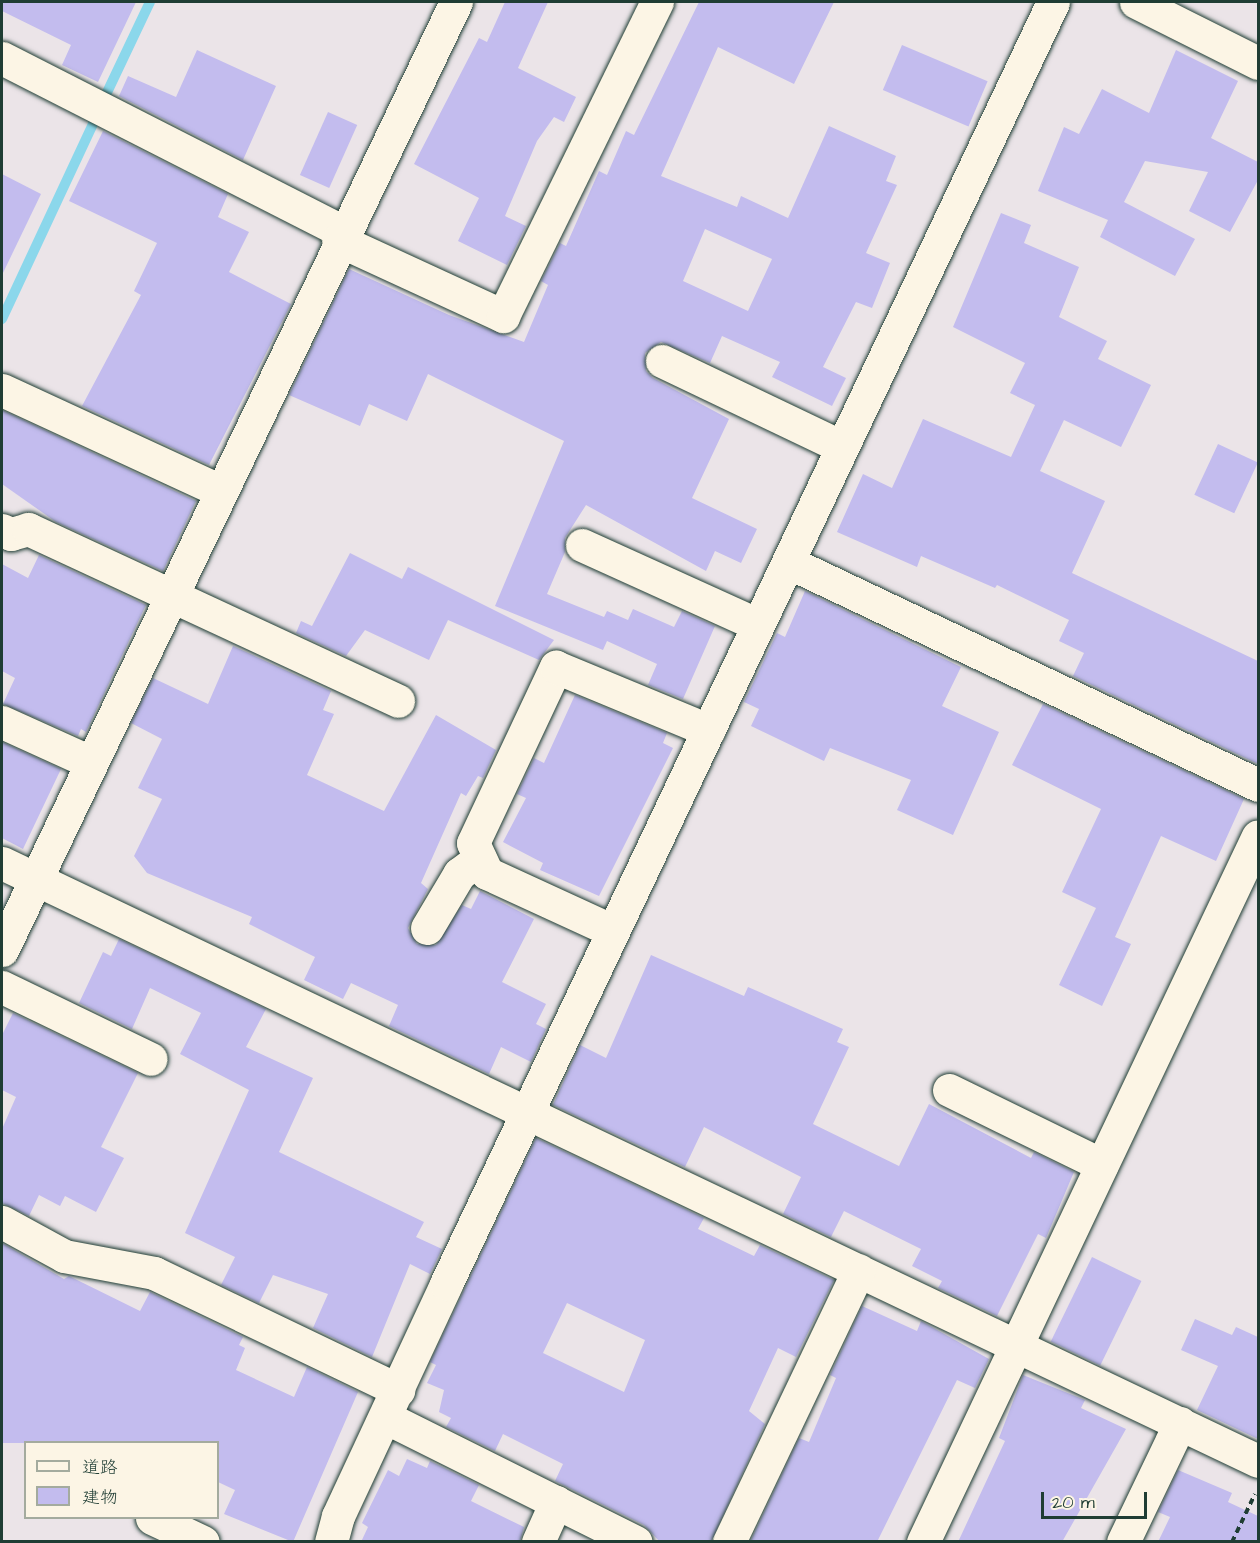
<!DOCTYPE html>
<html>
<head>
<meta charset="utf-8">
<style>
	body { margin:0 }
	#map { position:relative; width:1260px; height:1543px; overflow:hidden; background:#ebe4e8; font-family:"Architects Daughter","Klee One",sans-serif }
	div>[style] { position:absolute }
	.stream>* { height:10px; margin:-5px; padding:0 5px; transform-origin:5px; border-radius:5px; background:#8bd7eb }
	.building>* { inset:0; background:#c3bcee; transform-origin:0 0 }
	.path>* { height:4px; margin-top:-2px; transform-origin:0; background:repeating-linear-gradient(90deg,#1f3d34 0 6px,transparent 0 10.5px) }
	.roads { filter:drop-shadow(0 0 2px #1f3d34) drop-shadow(0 0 2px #1f3d34) }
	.minor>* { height:33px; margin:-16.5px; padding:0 16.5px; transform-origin:16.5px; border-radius:16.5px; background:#fcf5e5 }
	span { translate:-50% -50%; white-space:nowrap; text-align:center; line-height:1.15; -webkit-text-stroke:4.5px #fcf5e5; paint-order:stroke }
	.frame { position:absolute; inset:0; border:3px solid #1f3d34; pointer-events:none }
	.legend { position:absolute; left:24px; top:1441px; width:195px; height:78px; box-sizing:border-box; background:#fcf5e5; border:2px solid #a4ab9e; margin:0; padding:8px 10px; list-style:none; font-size:18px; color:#1f3d34 }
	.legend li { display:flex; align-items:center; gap:12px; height:30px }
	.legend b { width:30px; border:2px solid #a4ab9e }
	.scale { position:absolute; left:1041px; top:1492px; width:106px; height:27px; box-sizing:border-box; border:3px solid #1f3d34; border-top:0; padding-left:8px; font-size:18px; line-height:21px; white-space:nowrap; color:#1f3d34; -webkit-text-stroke:4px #fcf5e5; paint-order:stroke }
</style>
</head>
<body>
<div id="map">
	<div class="stream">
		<div style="left:102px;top:103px;width:112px;rotate:-64.6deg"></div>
		<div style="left:2px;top:319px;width:227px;rotate:-65deg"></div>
	</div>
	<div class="building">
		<div style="clip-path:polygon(2px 2px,136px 2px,98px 82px,62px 65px,71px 45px,2px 11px)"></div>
		<div style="clip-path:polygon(505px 2px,548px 2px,518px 68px,576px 97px,564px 122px,554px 117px,537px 141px,505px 216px,526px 226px,507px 265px,458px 241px,479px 198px,414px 164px,479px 38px,487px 42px)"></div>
		<div style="clip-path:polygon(evenodd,699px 2px,834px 2px,794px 84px,718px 47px,661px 176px,737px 207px,741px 196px,788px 218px,829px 126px,896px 156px,886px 181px,897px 185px,866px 253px,890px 263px,872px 308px,856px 302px,823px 367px,846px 378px,832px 406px,772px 377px,780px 362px,722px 336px,710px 363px,661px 342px,645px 353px,646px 371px,653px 378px,729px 419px,692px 498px,757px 529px,741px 563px,715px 551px,706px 571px,586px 505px,565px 538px,565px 552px,547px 594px,604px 617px,607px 611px,628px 620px,633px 609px,674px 627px,682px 611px,715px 626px,683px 699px,648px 685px,657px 664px,607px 641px,603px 650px,495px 606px,564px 441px,428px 374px,407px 421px,369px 404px,360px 426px,289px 395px,349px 269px,449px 315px,524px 342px,548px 285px,541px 281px,560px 243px,566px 246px,599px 171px,607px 175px,626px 131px,634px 135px,699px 2px,705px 229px,772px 259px,748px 311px,683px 281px,705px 229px)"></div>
		<div style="left:902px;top:45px;width:93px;height:49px;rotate:23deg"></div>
		<div style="clip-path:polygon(197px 50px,276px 86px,243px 160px,119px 96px,128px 76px,176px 97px)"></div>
		<div style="clip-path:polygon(1176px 50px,1238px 81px,1211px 138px,1258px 162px,1258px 180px,1230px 232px,1189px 211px,1208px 172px,1145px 161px,1124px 202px,1195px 239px,1175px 276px,1100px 237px,1108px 220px,1038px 191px,1064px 127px,1079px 134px,1102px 89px,1149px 113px)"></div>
		<div style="left:328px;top:112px;width:32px;height:69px;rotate:24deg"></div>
		<div style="clip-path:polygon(103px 131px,228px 194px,218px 217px,249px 232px,229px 272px,291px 304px,209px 465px,82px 406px,141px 295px,134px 291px,157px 243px,69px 201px)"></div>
		<div style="clip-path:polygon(2px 174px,41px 194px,2px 275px)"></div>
		<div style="clip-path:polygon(1001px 213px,1031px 225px,1024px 243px,1079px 267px,1059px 317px,1107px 341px,1098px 359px,1151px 385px,1121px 447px,1064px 420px,1040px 471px,1105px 501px,1072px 573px,1258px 661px,1258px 764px,1073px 676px,1084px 653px,1059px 641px,1069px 620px,997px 585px,995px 588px,921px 556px,917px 567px,837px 532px,863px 474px,892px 488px,923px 419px,1011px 457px,1035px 405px,1010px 393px,1025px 363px,953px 327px)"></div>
		<div style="clip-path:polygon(2px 410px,196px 501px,163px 571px,56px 522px,2px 484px)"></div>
		<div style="left:1218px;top:444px;width:44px;height:56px;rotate:25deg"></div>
		<div style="clip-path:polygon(350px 553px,402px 579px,408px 567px,554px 640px,539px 660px,448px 620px,429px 660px,365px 630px,346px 656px,296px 633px,301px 621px,312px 626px)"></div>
		<div style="clip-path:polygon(39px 555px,146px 605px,86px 732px,81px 729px,78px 736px,3px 704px,15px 678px,2px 671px,2px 564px,28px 578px)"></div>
		<div style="clip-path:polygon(805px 591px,961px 667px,942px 706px,999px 732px,953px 835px,897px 810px,911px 780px,830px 748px,824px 761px,751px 726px,759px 709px,744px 702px,777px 633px,785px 637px)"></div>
		<div style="clip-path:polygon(233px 646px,331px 691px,323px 710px,334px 714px,307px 775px,384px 811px,436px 715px,496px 750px,483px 778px,478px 776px,466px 796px,461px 793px,421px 883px,428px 889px,408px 928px,417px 944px,436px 945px,462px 905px,471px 909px,480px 891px,534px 919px,502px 982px,546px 1004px,536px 1024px,546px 1029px,531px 1062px,501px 1047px,489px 1074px,389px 1026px,398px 1005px,351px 983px,343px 999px,304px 980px,315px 957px,249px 924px,252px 917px,147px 873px,134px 856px,162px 799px,138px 788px,162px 739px,131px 723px,153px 678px,208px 704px)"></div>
		<div style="clip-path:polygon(575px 695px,667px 733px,663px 743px,673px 748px,599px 896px,540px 870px,543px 863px,503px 842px,526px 798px,517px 794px,534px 758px,544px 763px)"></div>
		<div style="clip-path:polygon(1043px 704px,1244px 799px,1216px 861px,1161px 836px,1115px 937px,1131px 944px,1102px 1006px,1059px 985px,1096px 908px,1062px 892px,1101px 809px,1012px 765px)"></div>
		<div style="clip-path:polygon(2px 742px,61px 769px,23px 849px,2px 838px)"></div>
		<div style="clip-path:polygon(119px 939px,266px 1009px,246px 1047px,313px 1078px,279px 1152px,424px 1222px,416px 1237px,442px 1249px,430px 1274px,410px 1264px,372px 1357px,313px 1328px,328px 1294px,273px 1275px,259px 1303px,221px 1285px,235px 1257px,185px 1233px,249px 1090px,180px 1054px,201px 1013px,150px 988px,132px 1029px,79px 1003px,103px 952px,111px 956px)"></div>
		<div style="clip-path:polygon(651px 955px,744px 996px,748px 987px,843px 1029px,837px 1042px,849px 1047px,813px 1124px,899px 1166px,929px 1104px,1031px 1158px,1034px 1152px,1074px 1172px,1046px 1238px,1038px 1234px,997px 1316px,938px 1288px,942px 1281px,912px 1266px,921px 1249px,844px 1211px,831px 1237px,783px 1214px,801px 1177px,704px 1127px,685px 1167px,553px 1105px,580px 1045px,606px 1058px)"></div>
		<div style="clip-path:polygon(13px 1013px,138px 1073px,101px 1147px,124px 1158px,96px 1212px,65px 1196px,60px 1206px,39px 1195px,29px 1216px,2px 1203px,2px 1129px,16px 1097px,2px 1090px,2px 1035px)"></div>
		<div style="clip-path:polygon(evenodd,536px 1138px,704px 1218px,698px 1229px,754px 1256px,760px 1245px,834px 1280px,796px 1357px,778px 1348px,749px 1411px,765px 1424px,711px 1542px,660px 1542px,644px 1525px,555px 1481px,563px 1464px,503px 1434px,495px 1451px,446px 1427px,451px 1418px,439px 1412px,444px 1390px,427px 1383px,436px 1365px,430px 1362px,536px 1138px,567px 1303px,645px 1340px,624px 1392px,543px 1353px,567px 1303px)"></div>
		<div style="clip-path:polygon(2px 1243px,64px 1279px,69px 1276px,140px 1311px,150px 1292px,243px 1337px,239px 1345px,245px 1348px,236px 1370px,294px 1397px,307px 1367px,358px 1392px,293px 1542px,224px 1514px,235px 1490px,218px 1482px,218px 1443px,2px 1443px)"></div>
		<div style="left:1092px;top:1257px;width:55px;height:94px;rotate:26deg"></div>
		<div style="clip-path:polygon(862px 1306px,917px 1331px,921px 1321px,989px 1359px,975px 1388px,957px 1380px,877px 1542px,750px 1542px,799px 1438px,809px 1442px,836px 1378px,830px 1375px)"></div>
		<div style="clip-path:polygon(1195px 1319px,1232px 1335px,1236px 1327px,1258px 1337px,1258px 1439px,1197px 1410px,1218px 1366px,1181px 1350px)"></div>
		<div style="clip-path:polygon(1023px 1375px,1085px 1400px,1081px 1408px,1126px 1429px,1062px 1542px,958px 1542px,1005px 1441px,999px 1438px)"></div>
		<div style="clip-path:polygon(407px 1459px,427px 1468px,430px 1461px,479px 1485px,471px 1501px,524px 1527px,520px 1542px,361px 1542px,368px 1527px,362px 1523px,388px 1470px,399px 1476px)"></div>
		<div style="clip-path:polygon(1178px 1470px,1232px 1493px,1228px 1502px,1258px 1516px,1258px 1542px,1158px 1542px,1170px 1517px,1158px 1512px)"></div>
	</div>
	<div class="path">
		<div style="left:1232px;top:1542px;width:53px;rotate:-64.4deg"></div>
	</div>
	<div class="roads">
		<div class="minor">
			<div style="left:1136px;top:2px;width:136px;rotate:26.6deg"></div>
			<div style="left:2px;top:58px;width:381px;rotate:27deg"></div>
			<div style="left:338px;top:240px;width:182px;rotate:24.7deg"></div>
			<div style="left:503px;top:316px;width:350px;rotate:-63.9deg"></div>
			<div style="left:662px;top:361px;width:199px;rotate:25.5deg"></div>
			<div style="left:2px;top:390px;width:238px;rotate:24.8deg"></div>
			<div style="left:2px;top:530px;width:10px;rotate:24deg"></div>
			<div style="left:11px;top:534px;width:18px;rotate:-16deg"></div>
			<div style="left:28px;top:529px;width:408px;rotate:24.9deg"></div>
			<div style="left:582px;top:545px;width:193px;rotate:24.4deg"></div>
			<div style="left:788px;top:562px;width:520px;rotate:25.38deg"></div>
			<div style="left:2px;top:722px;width:97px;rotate:24.4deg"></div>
			<div style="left:2px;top:863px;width:1391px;rotate:25.46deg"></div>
			<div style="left:427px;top:928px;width:63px;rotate:-59.3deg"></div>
			<div style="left:459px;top:874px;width:26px;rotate:-37deg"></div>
			<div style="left:613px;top:931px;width:139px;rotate:-155.3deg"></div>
			<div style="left:487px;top:873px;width:33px;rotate:-115deg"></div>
			<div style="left:473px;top:843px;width:195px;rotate:-64.8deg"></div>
			<div style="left:556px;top:667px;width:165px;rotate:22.5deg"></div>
			<div style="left:2px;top:950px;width:1051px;rotate:-64.41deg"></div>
			<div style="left:2px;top:987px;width:165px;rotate:25.8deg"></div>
			<div style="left:949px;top:1090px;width:170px;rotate:26.1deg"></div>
			<div style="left:2px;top:1222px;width:71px;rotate:28.7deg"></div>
			<div style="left:64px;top:1256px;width:92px;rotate:10.7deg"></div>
			<div style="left:154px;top:1273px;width:271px;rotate:25.6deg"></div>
			<div style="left:385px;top:1417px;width:280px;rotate:26.5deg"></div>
			<div style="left:152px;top:1518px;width:56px;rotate:25.2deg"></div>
			<div style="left:331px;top:1542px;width:27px;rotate:-75deg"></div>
			<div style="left:338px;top:1516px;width:256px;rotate:-65deg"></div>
			<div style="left:446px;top:1284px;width:1418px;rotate:-64.66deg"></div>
			<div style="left:538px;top:1542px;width:44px;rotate:-65.8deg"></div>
			<div style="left:729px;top:1542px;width:301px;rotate:-64.5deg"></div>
			<div style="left:923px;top:1542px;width:781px;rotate:-64.62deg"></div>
			<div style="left:1123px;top:1542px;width:132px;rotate:-64.4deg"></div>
		</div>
	</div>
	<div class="frame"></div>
	<ul class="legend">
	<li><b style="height:8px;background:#fcf5e5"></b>道路</li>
	<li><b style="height:16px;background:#c3bcee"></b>建物</li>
	</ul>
	<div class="scale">20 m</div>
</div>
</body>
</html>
